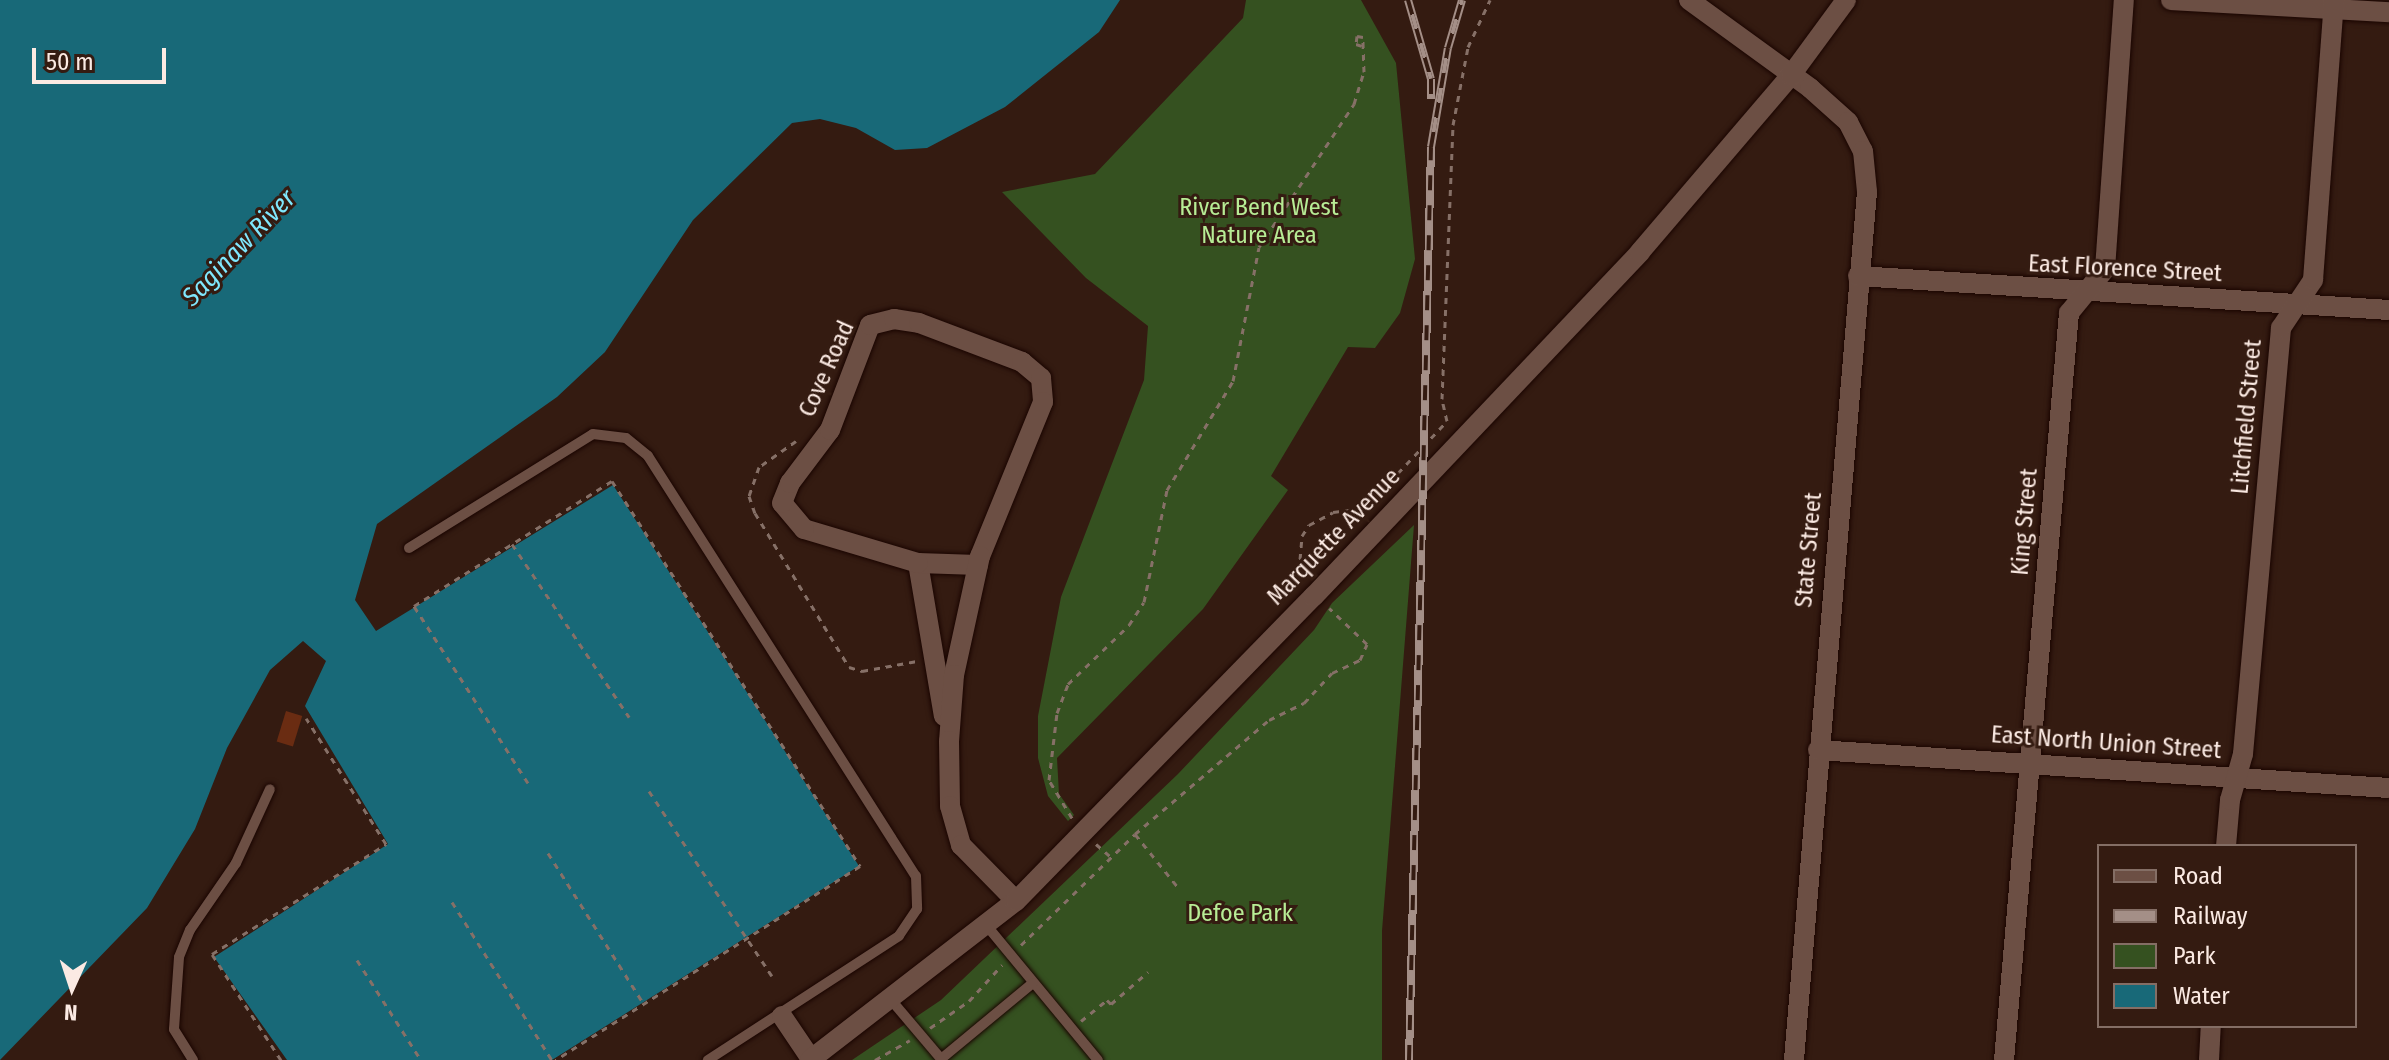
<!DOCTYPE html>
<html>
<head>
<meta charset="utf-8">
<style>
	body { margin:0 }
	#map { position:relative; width:2389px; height:1060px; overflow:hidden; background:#341b11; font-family:"Fira Sans Condensed",sans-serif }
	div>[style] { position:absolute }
	.green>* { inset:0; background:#355120 }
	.water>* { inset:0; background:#186978 }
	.building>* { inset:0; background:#6a2c12; transform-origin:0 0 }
	.path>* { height:3px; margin-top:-1.5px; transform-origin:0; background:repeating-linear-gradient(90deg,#867067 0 6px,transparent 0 12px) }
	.roads { filter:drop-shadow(0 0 2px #1a0501) drop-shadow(0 0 2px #1a0501) }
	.lane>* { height:10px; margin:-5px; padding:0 5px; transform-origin:5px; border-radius:5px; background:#6c4f44 }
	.street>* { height:20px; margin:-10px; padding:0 10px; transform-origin:10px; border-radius:10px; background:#6c4f44 }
	.rail>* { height:8px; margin-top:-4px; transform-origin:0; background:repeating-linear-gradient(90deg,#341b11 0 15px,#a48f87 0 30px); box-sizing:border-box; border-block:2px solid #a48f87 }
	span { translate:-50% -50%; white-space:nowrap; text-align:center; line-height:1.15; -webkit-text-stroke:6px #341b11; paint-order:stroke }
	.park-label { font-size:24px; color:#b7ec95 }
	.street-label { font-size:24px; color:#fbeae3 }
	.water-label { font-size:26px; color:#7fe7fd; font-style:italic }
	.legend { position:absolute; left:2097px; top:844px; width:260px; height:184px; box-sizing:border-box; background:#341b11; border:2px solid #846e65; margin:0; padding:10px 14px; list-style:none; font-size:24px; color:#fbeae3 }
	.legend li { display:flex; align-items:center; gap:16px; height:40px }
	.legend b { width:40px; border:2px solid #846e65 }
	.north { position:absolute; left:32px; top:948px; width:80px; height:80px; -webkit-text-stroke:6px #341b11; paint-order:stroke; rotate:183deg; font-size:22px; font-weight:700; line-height:32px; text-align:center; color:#fbeae3 }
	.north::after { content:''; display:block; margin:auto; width:28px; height:36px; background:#fbeae3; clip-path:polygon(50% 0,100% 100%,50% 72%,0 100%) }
	.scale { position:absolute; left:32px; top:48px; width:134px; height:36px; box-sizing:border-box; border:4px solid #fbeae3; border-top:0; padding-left:10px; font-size:24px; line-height:28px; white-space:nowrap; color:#fbeae3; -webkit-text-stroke:6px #341b11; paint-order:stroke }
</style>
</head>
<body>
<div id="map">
	<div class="green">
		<div style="clip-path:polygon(1246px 0,1361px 0,1396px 63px,1415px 259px,1400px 313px,1375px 348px,1348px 347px,1271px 476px,1288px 490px,1203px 609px,1057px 758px,1059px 794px,1074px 815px,1068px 821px,1048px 796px,1038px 758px,1038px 716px,1061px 597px,1144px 380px,1148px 326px,1086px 278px,1002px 192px,1095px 174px,1243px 18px)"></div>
		<div style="clip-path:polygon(1414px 525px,1382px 931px,1382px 1060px,852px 1060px,941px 1000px,1178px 774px,1314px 630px,1332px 603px)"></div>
	</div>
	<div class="water">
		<div style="clip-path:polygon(0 0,1120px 0,1099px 32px,1005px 107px,927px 148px,895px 150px,856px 128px,820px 119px,792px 123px,693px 220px,605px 352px,557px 397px,377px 524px,355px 600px,376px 631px,613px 485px,859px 866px,552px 1060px,287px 1060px,214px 957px,388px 844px,305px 706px,326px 661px,303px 641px,270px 670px,227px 748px,195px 829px,147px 908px,0 1060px)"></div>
	</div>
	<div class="building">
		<div style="left:286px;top:711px;width:17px;height:32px;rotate:17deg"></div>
	</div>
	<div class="path">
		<div style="left:796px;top:441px;width:45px;rotate:144.9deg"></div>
		<div style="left:759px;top:467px;width:31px;rotate:109deg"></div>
		<div style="left:749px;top:496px;width:18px;rotate:71deg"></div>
		<div style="left:755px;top:513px;width:180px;rotate:58.6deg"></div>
		<div style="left:849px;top:667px;width:14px;rotate:17deg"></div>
		<div style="left:862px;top:671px;width:56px;rotate:-10.3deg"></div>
		<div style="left:512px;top:544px;width:209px;rotate:55.9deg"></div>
		<div style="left:1298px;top:583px;width:47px;rotate:-85.1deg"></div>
		<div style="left:1302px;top:536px;width:13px;rotate:-58deg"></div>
		<div style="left:1309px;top:525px;width:27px;rotate:-28deg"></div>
		<div style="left:1333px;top:512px;width:32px;rotate:-7deg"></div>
		<div style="left:1365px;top:508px;width:120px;rotate:-46.7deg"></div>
		<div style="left:1447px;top:421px;width:23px;rotate:-103deg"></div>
		<div style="left:1442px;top:399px;width:274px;rotate:-87.7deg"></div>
		<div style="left:1453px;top:125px;width:79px;rotate:-79.1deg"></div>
		<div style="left:1468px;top:47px;width:52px;rotate:-64.9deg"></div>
		<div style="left:528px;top:783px;width:211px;rotate:-122.8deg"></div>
		<div style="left:414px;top:606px;width:234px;rotate:-32.3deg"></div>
		<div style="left:612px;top:481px;width:458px;rotate:57.2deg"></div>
		<div style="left:860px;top:866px;width:361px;rotate:147.5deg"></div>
		<div style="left:649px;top:791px;width:222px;rotate:56.4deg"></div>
		<div style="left:1072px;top:818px;width:44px;rotate:-121.2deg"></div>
		<div style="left:1049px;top:780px;width:67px;rotate:-83.2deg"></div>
		<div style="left:1057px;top:713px;width:31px;rotate:-69deg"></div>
		<div style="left:1068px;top:684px;width:85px;rotate:-44deg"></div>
		<div style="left:1129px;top:625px;width:27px;rotate:-57deg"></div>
		<div style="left:1144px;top:602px;width:114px;rotate:-78.4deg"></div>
		<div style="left:1167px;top:490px;width:127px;rotate:-58.8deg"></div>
		<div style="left:1233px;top:381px;width:136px;rotate:-79deg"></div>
		<div style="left:1259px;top:247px;width:172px;rotate:-56.4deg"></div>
		<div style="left:1354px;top:104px;width:34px;rotate:-73deg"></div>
		<div style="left:1364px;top:72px;width:35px;rotate:-92deg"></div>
		<div style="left:1363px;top:37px;width:6px;rotate:-171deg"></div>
		<div style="left:1357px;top:36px;width:8px;rotate:97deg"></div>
		<div style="left:1356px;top:44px;width:6px;rotate:18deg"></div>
		<div style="left:1135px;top:834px;width:67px;rotate:51.1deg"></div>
		<div style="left:1096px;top:844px;width:20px;rotate:41deg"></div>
		<div style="left:548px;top:853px;width:179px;rotate:57.6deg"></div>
		<div style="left:452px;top:902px;width:187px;rotate:57.7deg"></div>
		<div style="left:1021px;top:945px;width:159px;rotate:-44.2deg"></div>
		<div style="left:1135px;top:834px;width:176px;rotate:-40.4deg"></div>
		<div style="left:1269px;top:720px;width:39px;rotate:-26deg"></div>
		<div style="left:1304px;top:703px;width:41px;rotate:-47deg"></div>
		<div style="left:1332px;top:673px;width:31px;rotate:-25deg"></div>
		<div style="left:1360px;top:660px;width:17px;rotate:-66deg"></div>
		<div style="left:1367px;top:644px;width:52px;rotate:-136.5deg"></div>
		<div style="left:357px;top:960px;width:119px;rotate:57.4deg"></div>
		<div style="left:1081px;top:1021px;width:33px;rotate:-39deg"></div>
		<div style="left:1107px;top:1000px;width:6px;rotate:45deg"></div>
		<div style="left:1111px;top:1004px;width:49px;rotate:-40.9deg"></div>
		<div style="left:930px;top:1028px;width:47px;rotate:-34.7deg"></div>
		<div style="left:969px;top:1001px;width:49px;rotate:-47.5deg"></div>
		<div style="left:281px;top:1060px;width:126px;rotate:-123.1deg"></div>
		<div style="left:212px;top:954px;width:206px;rotate:-32.3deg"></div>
		<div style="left:386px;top:844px;width:149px;rotate:-122.4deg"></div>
		<div style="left:875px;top:1060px;width:40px;rotate:-29.7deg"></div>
	</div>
	<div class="roads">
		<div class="lane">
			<div style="left:409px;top:548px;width:216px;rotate:-31.8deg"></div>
			<div style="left:593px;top:434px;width:33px;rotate:7deg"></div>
			<div style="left:626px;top:438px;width:28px;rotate:39deg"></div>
			<div style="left:648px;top:456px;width:498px;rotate:57.5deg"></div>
			<div style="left:916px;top:876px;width:33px;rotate:88deg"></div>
			<div style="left:917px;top:909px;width:32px;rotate:124deg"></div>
			<div style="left:899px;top:936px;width:228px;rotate:147deg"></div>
			<div style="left:987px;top:926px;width:174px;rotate:50.4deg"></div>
			<div style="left:892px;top:1001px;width:77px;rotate:49.7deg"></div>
			<div style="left:941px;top:1059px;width:119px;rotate:-39.6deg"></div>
			<div style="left:193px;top:1060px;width:36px;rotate:-122deg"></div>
			<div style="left:174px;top:1029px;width:72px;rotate:-86deg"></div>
			<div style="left:179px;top:957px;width:29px;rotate:-68deg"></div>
			<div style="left:190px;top:930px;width:81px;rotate:-55.5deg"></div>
			<div style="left:236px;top:863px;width:81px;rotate:-65.3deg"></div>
		</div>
		<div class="street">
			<div style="left:1689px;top:0;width:150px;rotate:36deg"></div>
			<div style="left:1810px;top:88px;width:51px;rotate:41.8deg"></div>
			<div style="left:1848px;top:122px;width:33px;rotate:63deg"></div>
			<div style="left:1863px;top:151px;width:41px;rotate:84.4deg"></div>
			<div style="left:1867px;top:192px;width:871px;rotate:94.81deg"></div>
			<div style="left:2171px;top:0;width:218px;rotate:3.2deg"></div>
			<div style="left:1858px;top:276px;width:532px;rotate:3.66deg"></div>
			<div style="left:918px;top:563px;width:155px;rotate:80.4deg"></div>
			<div style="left:978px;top:565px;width:60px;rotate:-178.1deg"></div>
			<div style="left:918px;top:563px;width:119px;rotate:-163.4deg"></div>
			<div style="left:804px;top:529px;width:34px;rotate:-130deg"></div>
			<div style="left:782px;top:503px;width:22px;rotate:-68deg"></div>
			<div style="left:790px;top:483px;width:66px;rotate:-53deg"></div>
			<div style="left:830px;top:430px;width:112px;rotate:-69.1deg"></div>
			<div style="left:870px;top:325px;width:25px;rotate:-14deg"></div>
			<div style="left:894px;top:319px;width:25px;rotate:9deg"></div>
			<div style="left:919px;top:323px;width:110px;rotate:20.7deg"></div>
			<div style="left:1022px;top:362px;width:25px;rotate:40deg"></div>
			<div style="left:1041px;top:378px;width:24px;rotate:85deg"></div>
			<div style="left:1043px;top:402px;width:166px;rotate:112.2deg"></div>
			<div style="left:980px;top:556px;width:122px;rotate:102.3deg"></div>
			<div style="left:954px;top:675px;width:66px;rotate:94.3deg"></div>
			<div style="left:949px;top:741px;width:65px;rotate:89.1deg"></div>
			<div style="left:950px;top:806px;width:41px;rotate:74.2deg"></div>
			<div style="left:961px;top:845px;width:78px;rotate:45.5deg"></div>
			<div style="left:1818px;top:750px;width:572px;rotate:3.81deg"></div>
			<div style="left:2226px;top:846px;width:46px;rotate:-85deg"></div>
			<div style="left:2230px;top:800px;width:48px;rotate:-74.2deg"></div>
			<div style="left:2243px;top:754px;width:428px;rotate:-84.9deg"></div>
			<div style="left:2281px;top:328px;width:58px;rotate:-56.3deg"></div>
			<div style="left:2313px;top:280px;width:281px;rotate:-85.7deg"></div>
			<div style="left:782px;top:1016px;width:52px;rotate:56deg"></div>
			<div style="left:810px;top:1060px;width:260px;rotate:-37.7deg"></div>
			<div style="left:1016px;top:901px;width:426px;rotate:-45.7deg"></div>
			<div style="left:1314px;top:596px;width:474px;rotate:-46.5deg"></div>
			<div style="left:1640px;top:252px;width:233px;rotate:-49.5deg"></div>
			<div style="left:1791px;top:75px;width:93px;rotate:-53.7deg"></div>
			<div style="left:2004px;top:1060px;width:750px;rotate:-85.03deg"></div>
			<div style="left:2069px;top:313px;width:57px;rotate:-50.7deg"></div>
			<div style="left:2105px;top:269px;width:270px;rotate:-86deg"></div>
			<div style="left:2209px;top:1060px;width:34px;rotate:-87deg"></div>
		</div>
	</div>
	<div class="rail">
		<div style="left:1408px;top:0;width:82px;rotate:73.8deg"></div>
		<div style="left:1431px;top:79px;width:20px;rotate:90deg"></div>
		<div style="left:1409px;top:1060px;width:913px;rotate:-88.62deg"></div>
		<div style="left:1431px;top:147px;width:100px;rotate:-80.3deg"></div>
		<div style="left:1448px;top:48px;width:50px;rotate:-73.7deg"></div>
	</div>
	<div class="park-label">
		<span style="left:1259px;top:222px">River Bend West<br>Nature Area</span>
		<span style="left:1240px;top:914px">Defoe Park</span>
	</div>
	<div class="street-label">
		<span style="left:2125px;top:269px;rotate:3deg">East Florence Street</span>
		<span style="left:827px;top:369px;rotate:-66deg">Cove Road</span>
		<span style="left:2247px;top:417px;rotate:-85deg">Litchfield Street</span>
		<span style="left:2025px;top:522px;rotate:-85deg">King Street</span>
		<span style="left:1334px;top:537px;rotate:-46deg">Marquette Avenue</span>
		<span style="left:1809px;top:550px;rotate:-85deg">State Street</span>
		<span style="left:2106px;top:743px;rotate:4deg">East North Union Street</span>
	</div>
	<div class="water-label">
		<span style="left:239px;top:248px;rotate:-46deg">Saginaw River</span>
	</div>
	<ul class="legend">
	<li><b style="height:10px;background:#6c4f44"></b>Road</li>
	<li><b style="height:10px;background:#a48f87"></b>Railway</li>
	<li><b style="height:22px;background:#355120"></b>Park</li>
	<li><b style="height:22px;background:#186978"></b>Water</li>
	</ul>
	<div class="north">N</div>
	<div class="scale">50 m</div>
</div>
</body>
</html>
